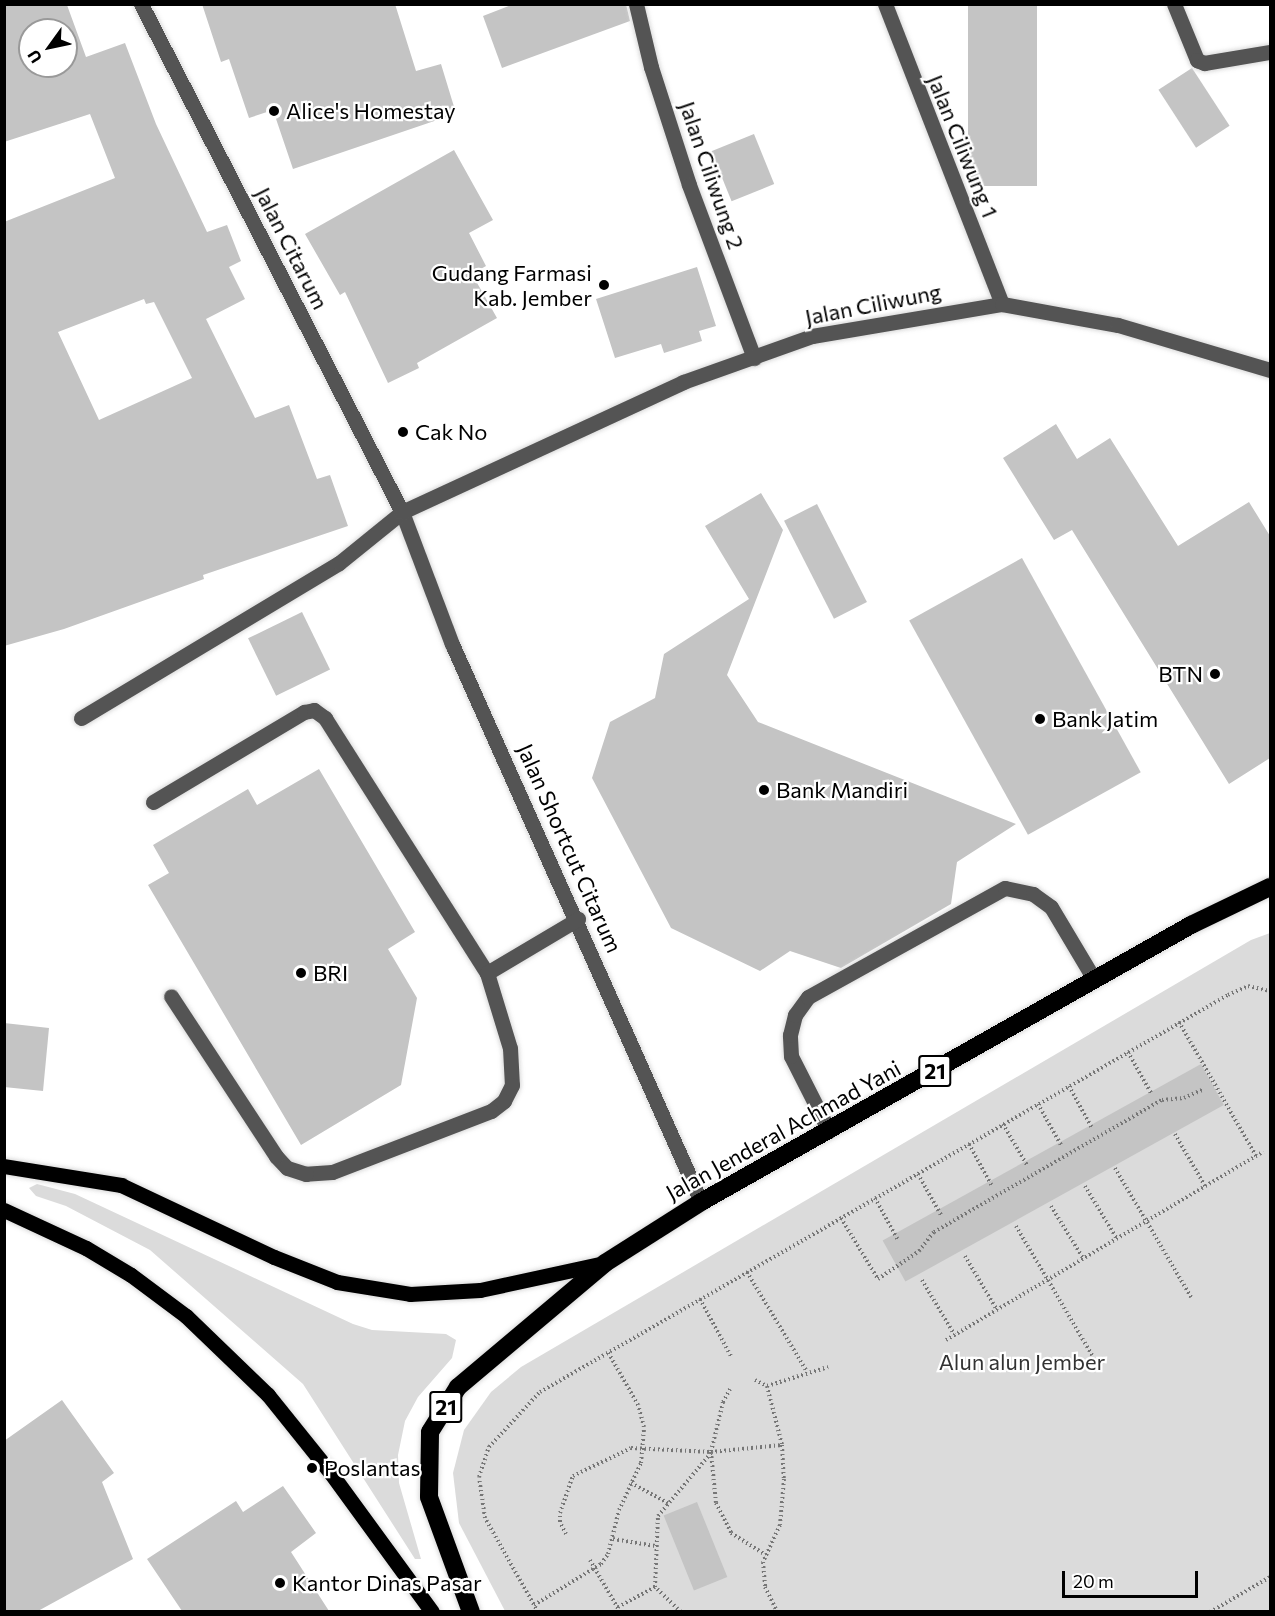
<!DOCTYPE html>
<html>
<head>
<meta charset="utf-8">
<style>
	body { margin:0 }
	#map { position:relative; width:1275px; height:1616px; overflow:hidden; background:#fff; font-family:Commissioner,sans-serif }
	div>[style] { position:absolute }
	.green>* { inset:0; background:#dbdbdb }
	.building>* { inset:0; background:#c4c4c4; transform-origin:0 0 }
	.path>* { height:4px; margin-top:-2px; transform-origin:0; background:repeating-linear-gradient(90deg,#767676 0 1.5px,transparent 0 4.5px) }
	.roads { filter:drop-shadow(0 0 2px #dbdbdb) drop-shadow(0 0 2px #dbdbdb) }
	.minor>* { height:15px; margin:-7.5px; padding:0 7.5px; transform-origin:7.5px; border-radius:7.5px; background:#545454 }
	.major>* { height:15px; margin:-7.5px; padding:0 7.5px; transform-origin:7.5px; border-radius:7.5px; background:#000 }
	.highway>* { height:18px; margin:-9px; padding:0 9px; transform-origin:9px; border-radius:9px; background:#000 }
	.dots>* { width:16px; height:16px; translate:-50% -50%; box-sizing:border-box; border:3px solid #fff; border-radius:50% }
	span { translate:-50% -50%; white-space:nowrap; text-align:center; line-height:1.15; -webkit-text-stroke:4.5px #fff; paint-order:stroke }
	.shield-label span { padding:2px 4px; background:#fff; border:2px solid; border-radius:4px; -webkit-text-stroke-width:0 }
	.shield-label { font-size:21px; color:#000; font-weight:700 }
	.poi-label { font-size:22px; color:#000 }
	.left { translate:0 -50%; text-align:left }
	.right { translate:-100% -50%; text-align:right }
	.street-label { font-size:22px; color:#000 }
	.park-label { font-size:22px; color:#323232 }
	.frame { position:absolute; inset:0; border:6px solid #000; pointer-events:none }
	.north { position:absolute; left:18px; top:18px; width:60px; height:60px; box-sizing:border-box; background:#fff; border:2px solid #999; border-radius:50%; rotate:237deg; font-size:16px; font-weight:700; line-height:24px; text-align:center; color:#000 }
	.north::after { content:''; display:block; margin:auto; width:21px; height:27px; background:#000; clip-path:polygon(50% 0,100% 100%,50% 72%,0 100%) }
	.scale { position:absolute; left:1062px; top:1571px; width:136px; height:27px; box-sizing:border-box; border:3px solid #000; border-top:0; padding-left:8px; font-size:18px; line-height:21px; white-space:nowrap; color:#000; -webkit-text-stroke:4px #fff; paint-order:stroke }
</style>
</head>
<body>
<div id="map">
	<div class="green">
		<div style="clip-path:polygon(1270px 933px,1270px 1611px,505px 1611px,459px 1523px,453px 1473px,464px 1430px,491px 1392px,521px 1367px,1251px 940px)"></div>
		<div style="clip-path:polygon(37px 1184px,75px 1194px,353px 1324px,372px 1330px,446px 1334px,456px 1340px,452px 1358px,418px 1397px,405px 1421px,398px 1455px,399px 1483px,421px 1559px,415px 1559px,303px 1384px,150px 1250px,66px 1206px,36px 1196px,29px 1188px)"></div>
	</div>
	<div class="building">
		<div style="clip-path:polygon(202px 4px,395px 4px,416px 71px,441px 64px,455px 110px,451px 111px,452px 115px,293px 169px,273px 110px,249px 118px,229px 59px,221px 62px)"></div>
		<div style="clip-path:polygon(514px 4px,626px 4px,630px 21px,502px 68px,483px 16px)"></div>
		<div style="left:968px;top:4px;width:69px;height:182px"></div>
		<div style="clip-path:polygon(evenodd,4px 5px,67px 5px,86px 57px,125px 43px,156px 124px,207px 232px,227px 225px,241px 261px,229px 267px,245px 299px,206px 319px,255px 418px,289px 405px,317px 479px,330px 475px,348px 526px,203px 575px,204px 579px,64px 629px,4px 646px,4px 222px,115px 178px,90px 114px,4px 142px,4px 5px,30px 30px,66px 30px,66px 66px,30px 66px,30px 30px,4px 5px,144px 299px,146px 304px,154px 302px,192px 378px,99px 420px,58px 332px,144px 299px)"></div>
		<div style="left:1192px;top:68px;width:69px;height:40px;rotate:57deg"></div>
		<div style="left:754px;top:134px;width:54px;height:46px;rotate:68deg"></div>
		<div style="clip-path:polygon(454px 150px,493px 220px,469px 233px,486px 266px,472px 274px,497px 318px,417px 363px,419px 368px,388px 383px,345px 292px,340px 295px,305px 234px)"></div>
		<div style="clip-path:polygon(697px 267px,716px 326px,699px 331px,702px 341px,664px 353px,661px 344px,615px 358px,596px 299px)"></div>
		<div style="clip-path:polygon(1056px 424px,1077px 459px,1110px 438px,1178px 546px,1249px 502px,1270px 536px,1270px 758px,1229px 784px,1072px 530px,1054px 540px,1003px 458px)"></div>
		<div style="clip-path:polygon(761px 493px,783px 530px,727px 675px,758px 722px,1016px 824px,957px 862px,951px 904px,841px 968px,790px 951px,760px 971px,671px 928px,592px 778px,610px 722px,655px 698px,664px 654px,749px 599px,705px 526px)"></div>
		<div style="left:817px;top:504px;width:110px;height:37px;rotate:63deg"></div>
		<div style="left:1022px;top:558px;width:245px;height:129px;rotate:61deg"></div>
		<div style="left:302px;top:612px;width:64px;height:60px;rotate:64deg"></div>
		<div style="clip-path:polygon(319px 769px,415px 932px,388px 949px,417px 998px,401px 1085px,301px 1145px,148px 885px,169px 873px,153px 845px,248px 789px,257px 805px)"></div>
		<div style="clip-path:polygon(4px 1023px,49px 1028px,43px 1091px,4px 1087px)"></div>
		<div style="left:1201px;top:1064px;width:47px;height:364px;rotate:61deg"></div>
		<div style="clip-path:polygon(62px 1400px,114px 1473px,102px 1482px,133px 1559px,38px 1611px,4px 1611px,4px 1441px)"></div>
		<div style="clip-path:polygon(283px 1486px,316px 1533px,291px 1552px,329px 1611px,182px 1611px,147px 1559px,236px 1501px,243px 1512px)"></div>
		<div style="left:697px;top:1502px;width:81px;height:36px;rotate:68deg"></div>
	</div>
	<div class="path">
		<div style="left:1179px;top:1022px;width:155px;rotate:60.1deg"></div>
		<div style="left:1128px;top:1052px;width:47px;rotate:60.7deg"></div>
		<div style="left:1069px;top:1086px;width:48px;rotate:61.3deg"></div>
		<div style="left:1038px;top:1104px;width:47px;rotate:60.7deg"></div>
		<div style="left:1003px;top:1124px;width:48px;rotate:59.7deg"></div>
		<div style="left:1175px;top:1134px;width:60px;rotate:60deg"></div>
		<div style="left:969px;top:1144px;width:48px;rotate:61.3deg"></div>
		<div style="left:1115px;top:1168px;width:150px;rotate:59.5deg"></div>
		<div style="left:918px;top:1174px;width:47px;rotate:60.7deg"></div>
		<div style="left:1085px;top:1186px;width:62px;rotate:58.9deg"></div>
		<div style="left:875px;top:1198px;width:48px;rotate:61.3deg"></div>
		<div style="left:1051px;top:1206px;width:61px;rotate:58.4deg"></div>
		<div style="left:841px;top:1218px;width:71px;rotate:58.8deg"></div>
		<div style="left:878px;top:1279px;width:50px;rotate:-34.3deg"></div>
		<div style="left:919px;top:1251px;width:24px;rotate:-52deg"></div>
		<div style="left:934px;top:1232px;width:263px;rotate:-30.1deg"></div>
		<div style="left:1162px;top:1100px;width:22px;rotate:-5deg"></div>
		<div style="left:1184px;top:1098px;width:20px;rotate:-24deg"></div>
		<div style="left:1016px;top:1226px;width:150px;rotate:59.5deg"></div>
		<div style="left:965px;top:1256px;width:63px;rotate:59.3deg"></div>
		<div style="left:747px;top:1272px;width:117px;rotate:59deg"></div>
		<div style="left:922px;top:1280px;width:63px;rotate:59.3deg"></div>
		<div style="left:700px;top:1299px;width:65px;rotate:61.5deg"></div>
		<div style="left:946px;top:1340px;width:369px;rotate:-30.7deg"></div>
		<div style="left:755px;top:1380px;width:13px;rotate:27deg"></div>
		<div style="left:767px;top:1386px;width:64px;rotate:-17.3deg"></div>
		<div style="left:767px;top:1386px;width:61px;rotate:75.7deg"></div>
		<div style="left:782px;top:1445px;width:34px;rotate:87deg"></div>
		<div style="left:784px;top:1479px;width:46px;rotate:95deg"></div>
		<div style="left:780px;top:1525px;width:41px;rotate:114.7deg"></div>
		<div style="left:763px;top:1562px;width:25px;rotate:85deg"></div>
		<div style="left:765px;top:1587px;width:28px;rotate:64deg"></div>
		<div style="left:730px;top:1389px;width:15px;rotate:118deg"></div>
		<div style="left:723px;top:1402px;width:51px;rotate:103.5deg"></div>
		<div style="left:711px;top:1452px;width:51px;rotate:84.4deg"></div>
		<div style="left:716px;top:1503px;width:34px;rotate:63deg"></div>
		<div style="left:731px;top:1533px;width:41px;rotate:32.2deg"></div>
		<div style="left:631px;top:1483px;width:42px;rotate:28.4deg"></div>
		<div style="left:566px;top:1534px;width:13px;rotate:-117deg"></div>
		<div style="left:560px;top:1522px;width:9px;rotate:-90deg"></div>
		<div style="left:560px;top:1513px;width:39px;rotate:-71deg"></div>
		<div style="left:573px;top:1476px;width:64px;rotate:-25.8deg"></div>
		<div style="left:631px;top:1448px;width:80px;rotate:2.9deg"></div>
		<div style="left:711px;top:1452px;width:71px;rotate:-5.6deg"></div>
		<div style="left:613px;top:1539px;width:43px;rotate:9.5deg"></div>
		<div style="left:590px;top:1560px;width:60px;rotate:60deg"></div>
		<div style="left:534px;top:1605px;width:79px;rotate:-31.5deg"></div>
		<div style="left:601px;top:1564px;width:12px;rotate:-55deg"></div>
		<div style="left:608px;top:1554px;width:45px;rotate:-76deg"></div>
		<div style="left:619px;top:1510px;width:52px;rotate:-64.9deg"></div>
		<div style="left:641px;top:1463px;width:36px;rotate:-85deg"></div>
		<div style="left:644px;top:1427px;width:23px;rotate:-105deg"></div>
		<div style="left:638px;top:1405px;width:61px;rotate:-119.5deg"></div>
		<div style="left:618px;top:1607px;width:42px;rotate:-28.4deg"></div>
		<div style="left:538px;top:1612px;width:108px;rotate:-119.4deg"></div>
		<div style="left:485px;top:1518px;width:41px;rotate:-98.3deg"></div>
		<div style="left:479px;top:1477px;width:32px;rotate:-72deg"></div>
		<div style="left:489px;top:1447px;width:75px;rotate:-47.2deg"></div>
		<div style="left:540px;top:1392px;width:794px;rotate:-29.99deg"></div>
		<div style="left:1228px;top:995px;width:22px;rotate:-24deg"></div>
		<div style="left:1248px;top:986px;width:23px;rotate:13deg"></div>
		<div style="left:681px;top:1612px;width:36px;rotate:-136deg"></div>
		<div style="left:655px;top:1587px;width:71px;rotate:-87.6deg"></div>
		<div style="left:658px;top:1516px;width:82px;rotate:-49.9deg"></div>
		<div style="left:1210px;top:1612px;width:69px;rotate:-30.3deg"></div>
	</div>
	<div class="roads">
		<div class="minor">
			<div style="left:141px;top:4px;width:571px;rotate:62.81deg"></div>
			<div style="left:402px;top:512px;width:141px;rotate:69.3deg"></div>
			<div style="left:452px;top:644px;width:611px;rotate:65.95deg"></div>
			<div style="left:636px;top:4px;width:65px;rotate:76.6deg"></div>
			<div style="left:651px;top:67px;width:124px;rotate:72.1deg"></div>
			<div style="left:689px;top:185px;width:185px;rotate:69.4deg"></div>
			<div style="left:885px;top:4px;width:322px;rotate:68.7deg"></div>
			<div style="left:1174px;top:4px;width:61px;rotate:67.7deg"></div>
			<div style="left:1197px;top:60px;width:8px;rotate:23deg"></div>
			<div style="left:1204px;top:63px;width:67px;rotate:-9.5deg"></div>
			<div style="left:81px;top:718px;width:301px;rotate:-31deg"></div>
			<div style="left:339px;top:563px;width:81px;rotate:-39deg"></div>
			<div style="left:402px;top:512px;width:310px;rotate:-24.8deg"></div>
			<div style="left:683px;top:382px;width:137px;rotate:-19.6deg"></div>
			<div style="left:812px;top:336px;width:193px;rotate:-9.6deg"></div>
			<div style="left:1002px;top:304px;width:118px;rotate:10.3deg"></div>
			<div style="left:1118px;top:325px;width:159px;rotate:16.5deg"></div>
			<div style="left:153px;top:802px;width:176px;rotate:-30.8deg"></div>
			<div style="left:304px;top:712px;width:10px;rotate:-11deg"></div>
			<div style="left:314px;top:710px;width:14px;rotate:36deg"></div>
			<div style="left:325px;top:718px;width:302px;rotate:57.6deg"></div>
			<div style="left:487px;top:973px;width:78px;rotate:73deg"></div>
			<div style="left:510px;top:1048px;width:37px;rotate:87deg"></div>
			<div style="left:512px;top:1085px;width:18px;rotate:117deg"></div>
			<div style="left:504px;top:1101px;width:16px;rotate:142deg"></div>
			<div style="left:491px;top:1111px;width:170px;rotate:159deg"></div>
			<div style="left:332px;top:1172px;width:26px;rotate:176deg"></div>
			<div style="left:306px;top:1174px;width:20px;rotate:-162deg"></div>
			<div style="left:287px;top:1168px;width:16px;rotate:-133deg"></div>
			<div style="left:276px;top:1156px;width:191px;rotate:-123.3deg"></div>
			<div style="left:487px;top:973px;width:106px;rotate:-30.7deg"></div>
			<div style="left:829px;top:1131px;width:84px;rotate:-116.9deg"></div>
			<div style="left:791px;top:1056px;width:21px;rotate:-93deg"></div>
			<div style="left:790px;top:1035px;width:21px;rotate:-76deg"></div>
			<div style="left:795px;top:1015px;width:22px;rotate:-54deg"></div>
			<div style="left:808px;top:997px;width:225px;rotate:-29deg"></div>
			<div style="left:1005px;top:888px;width:29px;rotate:12deg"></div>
			<div style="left:1033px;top:894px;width:22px;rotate:36deg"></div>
			<div style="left:1051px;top:907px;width:84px;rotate:59.2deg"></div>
		</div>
		<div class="major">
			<div style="left:4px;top:1166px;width:119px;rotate:9.2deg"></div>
			<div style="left:121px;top:1185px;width:169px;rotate:25.2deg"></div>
			<div style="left:274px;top:1257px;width:68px;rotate:21.6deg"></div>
			<div style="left:337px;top:1282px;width:74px;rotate:9.3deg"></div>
			<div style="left:410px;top:1294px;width:70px;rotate:-3.3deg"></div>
			<div style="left:480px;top:1290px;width:128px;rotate:-12.2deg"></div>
			<div style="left:4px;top:1210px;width:90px;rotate:24.9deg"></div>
			<div style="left:86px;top:1248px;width:52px;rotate:31deg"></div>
			<div style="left:131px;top:1275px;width:69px;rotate:36.7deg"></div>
			<div style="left:186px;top:1316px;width:114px;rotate:43.9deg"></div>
			<div style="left:268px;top:1395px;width:99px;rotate:51.2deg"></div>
			<div style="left:330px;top:1472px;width:173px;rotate:53.9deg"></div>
		</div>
		<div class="highway">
			<div style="left:471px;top:1612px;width:122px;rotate:-110.1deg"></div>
			<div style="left:429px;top:1497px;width:65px;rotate:-89.1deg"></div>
			<div style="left:430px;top:1432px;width:53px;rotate:-58.1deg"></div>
			<div style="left:458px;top:1387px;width:192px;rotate:-40.1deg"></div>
			<div style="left:605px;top:1263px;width:114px;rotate:-32.4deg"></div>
			<div style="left:701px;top:1202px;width:563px;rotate:-29.48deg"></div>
			<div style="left:1191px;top:925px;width:88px;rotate:-25.7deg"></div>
		</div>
	</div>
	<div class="dots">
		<div style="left:274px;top:111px;background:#000"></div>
		<div style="left:604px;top:285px;background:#000"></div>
		<div style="left:403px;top:432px;background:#000"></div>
		<div style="left:1215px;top:674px;background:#000"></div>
		<div style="left:1040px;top:719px;background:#000"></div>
		<div style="left:764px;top:790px;background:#000"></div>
		<div style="left:301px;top:973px;background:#000"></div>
		<div style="left:312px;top:1468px;background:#000"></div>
		<div style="left:280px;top:1583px;background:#000"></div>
	</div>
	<div class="shield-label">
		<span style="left:935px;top:1071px">21</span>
		<span style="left:446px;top:1407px">21</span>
	</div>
	<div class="poi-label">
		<span class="left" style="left:286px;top:111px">Alice's Homestay</span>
		<span class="right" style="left:592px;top:285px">Gudang Farmasi<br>Kab. Jember</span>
		<span class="left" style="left:415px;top:432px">Cak No</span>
		<span class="right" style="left:1203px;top:674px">BTN</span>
		<span class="left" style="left:1052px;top:719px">Bank Jatim</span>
		<span class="left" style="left:776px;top:790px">Bank Mandiri</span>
		<span class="left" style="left:313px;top:973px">BRI</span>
		<span class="left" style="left:324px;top:1468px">Poslantas</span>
		<span class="left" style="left:292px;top:1583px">Kantor Dinas Pasar</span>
	</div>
	<div class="street-label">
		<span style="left:963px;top:146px;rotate:68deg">Jalan Ciliwung 1</span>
		<span style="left:712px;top:175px;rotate:71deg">Jalan Ciliwung 2</span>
		<span style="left:292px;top:248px;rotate:63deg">Jalan Citarum</span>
		<span style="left:873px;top:304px;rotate:-11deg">Jalan Ciliwung</span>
		<span style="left:570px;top:848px;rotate:66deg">Jalan Shortcut Citarum</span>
		<span style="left:783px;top:1130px;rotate:-29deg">Jalan Jenderal Achmad Yani</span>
	</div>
	<div class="park-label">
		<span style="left:1022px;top:1362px">Alun alun Jember</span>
	</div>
	<div class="frame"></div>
	<div class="north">U</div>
	<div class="scale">20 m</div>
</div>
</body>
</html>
